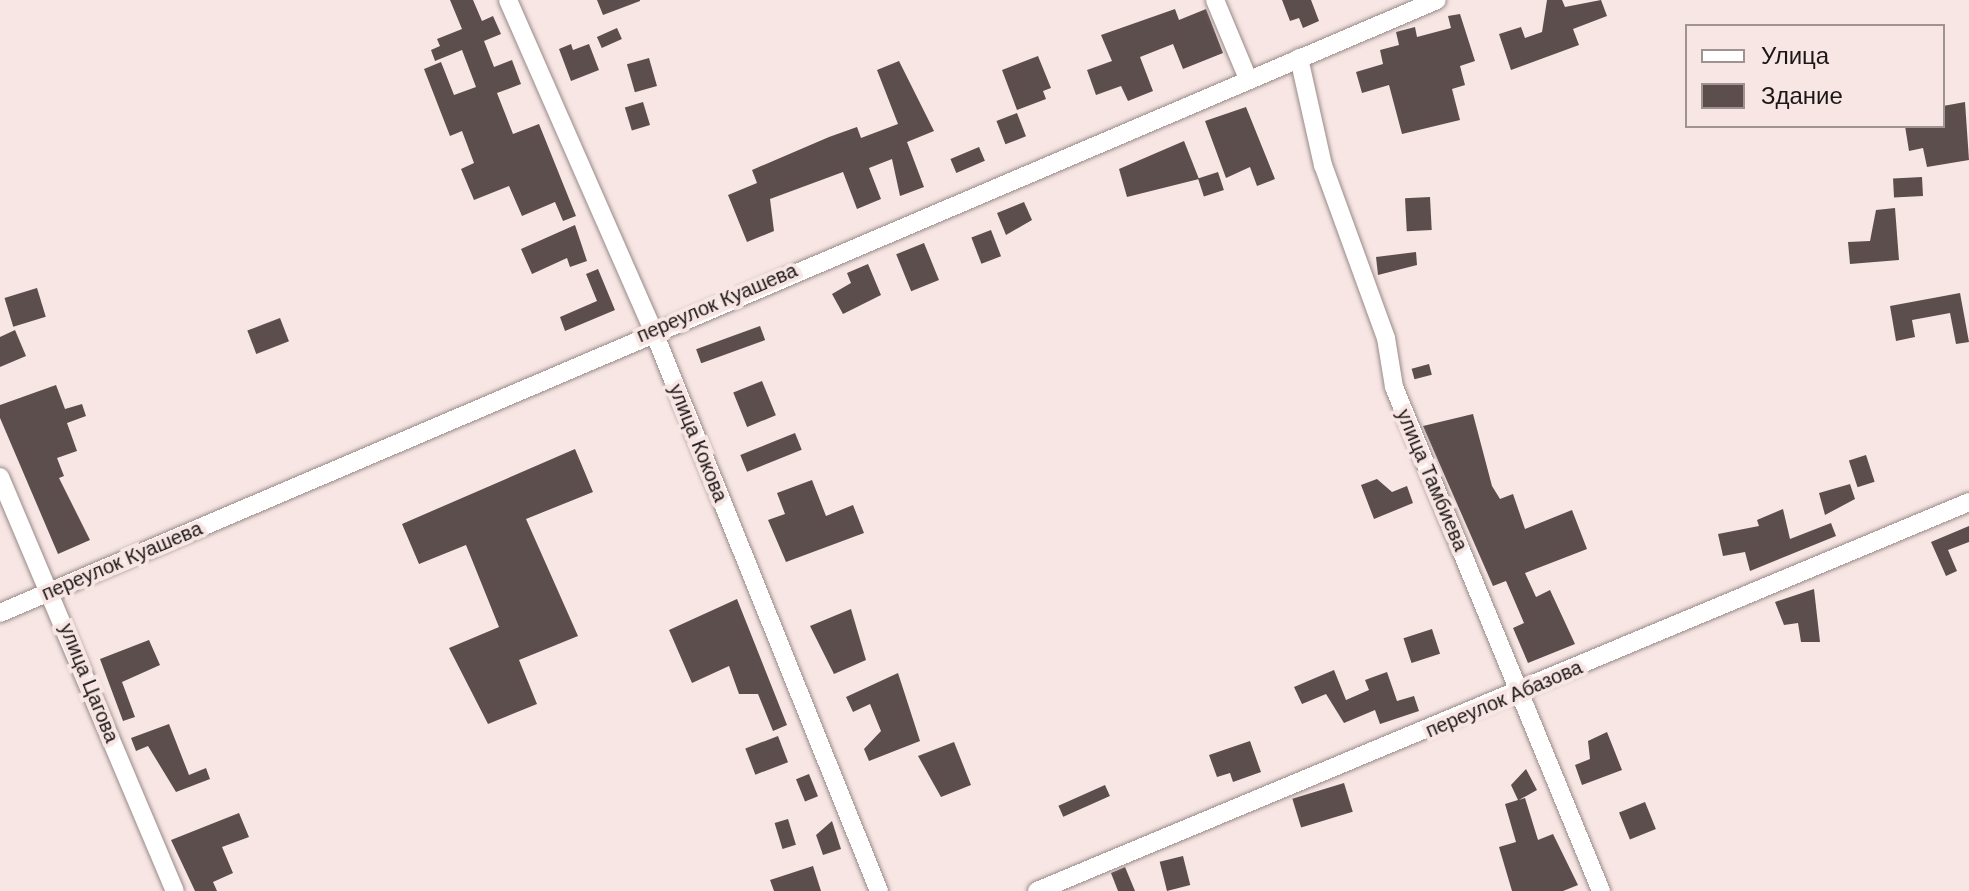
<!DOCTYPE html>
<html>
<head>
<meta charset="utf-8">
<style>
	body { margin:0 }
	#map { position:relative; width:1969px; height:891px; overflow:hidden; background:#f7e6e4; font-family:Helvetica,sans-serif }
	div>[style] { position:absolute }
	.building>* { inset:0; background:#5c4e4c; transform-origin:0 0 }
	.roads { filter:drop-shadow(0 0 2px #988988) drop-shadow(0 0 2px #988988) }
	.minor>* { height:18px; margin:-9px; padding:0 9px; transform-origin:9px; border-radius:9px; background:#fff }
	span { translate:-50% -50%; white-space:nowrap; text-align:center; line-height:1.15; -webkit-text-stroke:8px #f7e6e4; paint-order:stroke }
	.street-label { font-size:20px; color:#1c1716 }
	.legend { position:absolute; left:1685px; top:24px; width:260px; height:104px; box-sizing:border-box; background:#f7e6e4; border:2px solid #9f9392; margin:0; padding:10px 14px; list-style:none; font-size:24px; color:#1c1716 }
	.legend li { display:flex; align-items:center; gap:16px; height:40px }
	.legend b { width:40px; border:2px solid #9f9392 }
</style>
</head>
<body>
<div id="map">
	<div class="building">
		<div style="clip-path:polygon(450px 0,473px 0,482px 21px,493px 16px,501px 34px,484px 41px,494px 67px,512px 60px,521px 84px,497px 93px,513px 134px,539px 124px,576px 216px,563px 221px,555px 202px,522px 216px,509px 186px,474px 200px,461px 169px,474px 163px,462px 131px,450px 136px,424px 69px,441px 62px,454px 95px,476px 87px,462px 50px,435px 61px,431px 50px,440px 46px,437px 39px,462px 29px)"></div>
		<div style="clip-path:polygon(597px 0,640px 0,640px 1px,603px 15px)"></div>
		<div style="clip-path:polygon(1282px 0,1311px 0,1319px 21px,1303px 28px,1299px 18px,1290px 21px)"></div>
		<div style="clip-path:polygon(1547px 0,1562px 0,1565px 7px,1601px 0,1607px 16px,1573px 29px,1579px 45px,1511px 70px,1499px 34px,1521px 27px,1525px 38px,1542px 32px)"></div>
		<div style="clip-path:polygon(1175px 9px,1179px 20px,1206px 9px,1223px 53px,1183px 69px,1173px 44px,1140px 57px,1153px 91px,1128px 101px,1121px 86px,1096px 95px,1087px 70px,1112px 61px,1101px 35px)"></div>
		<div style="clip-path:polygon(1460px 14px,1475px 61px,1460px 66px,1465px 85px,1452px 89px,1460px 120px,1402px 134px,1389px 85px,1362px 93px,1356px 72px,1383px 64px,1380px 50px,1399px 45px,1396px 32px,1415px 27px,1417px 37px,1451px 28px,1448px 16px)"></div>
		<div style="left:617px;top:28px;width:12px;height:22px;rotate:66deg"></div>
		<div style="clip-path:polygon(571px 44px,573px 50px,589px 44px,599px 70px,571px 81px,559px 49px)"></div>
		<div style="clip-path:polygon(1038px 56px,1051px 88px,1043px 91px,1046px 99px,1017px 110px,1002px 70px)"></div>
		<div style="left:649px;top:58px;width:29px;height:23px;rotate:74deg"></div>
		<div style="clip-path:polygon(899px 61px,934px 131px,907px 142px,924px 187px,900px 196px,892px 159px,869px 168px,881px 199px,857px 209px,843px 172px,770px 199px,774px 231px,747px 242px,728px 195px,757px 183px,752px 170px,829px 137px,857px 127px,861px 138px,898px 124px,877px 70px)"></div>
		<div style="left:643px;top:102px;width:24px;height:19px;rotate:73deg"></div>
		<div style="clip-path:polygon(1965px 102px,1969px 160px,1927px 167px,1923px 148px,1909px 151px,1905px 126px,1943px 126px,1943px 106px)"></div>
		<div style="clip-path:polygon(1246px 107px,1275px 179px,1257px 186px,1250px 167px,1226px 178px,1205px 121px)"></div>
		<div style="left:1017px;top:113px;width:25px;height:22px;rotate:69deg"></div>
		<div style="clip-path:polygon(1184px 141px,1199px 179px,1127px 197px,1119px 169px)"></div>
		<div style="left:979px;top:147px;width:15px;height:31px;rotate:67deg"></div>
		<div style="left:1218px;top:172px;width:19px;height:21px;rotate:72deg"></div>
		<div style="left:1922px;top:177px;width:19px;height:29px;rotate:87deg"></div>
		<div style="left:1430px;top:197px;width:33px;height:25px;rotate:87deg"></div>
		<div style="clip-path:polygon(1024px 202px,1032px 220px,1006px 235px,997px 213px)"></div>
		<div style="clip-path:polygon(1895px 208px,1899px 260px,1850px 264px,1848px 242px,1870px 241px,1876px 210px)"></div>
		<div style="clip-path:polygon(575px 225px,587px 261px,570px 267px,567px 258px,532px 274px,521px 249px)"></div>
		<div style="left:991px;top:230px;width:28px;height:21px;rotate:69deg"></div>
		<div style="left:924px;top:243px;width:40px;height:30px;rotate:68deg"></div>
		<div style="clip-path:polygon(1416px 252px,1417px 265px,1378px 275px,1376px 257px)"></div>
		<div style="clip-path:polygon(868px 264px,881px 295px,843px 314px,832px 294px,851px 283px,847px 273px)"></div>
		<div style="clip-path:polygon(598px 269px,615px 310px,565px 331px,560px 317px,597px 301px,586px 274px)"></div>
		<div style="left:37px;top:288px;width:30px;height:34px;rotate:73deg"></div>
		<div style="clip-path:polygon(1960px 293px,1969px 342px,1956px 344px,1950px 313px,1912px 320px,1915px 337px,1896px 341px,1890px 306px)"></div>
		<div style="left:280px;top:318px;width:25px;height:35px;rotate:69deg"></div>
		<div style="left:760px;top:326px;width:15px;height:68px;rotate:70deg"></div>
		<div style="clip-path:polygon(15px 330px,26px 356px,0 367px,0 337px)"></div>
		<div style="left:1429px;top:364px;width:11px;height:18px;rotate:75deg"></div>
		<div style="left:762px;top:381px;width:37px;height:31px;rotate:68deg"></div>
		<div style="clip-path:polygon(56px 385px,65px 409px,82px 404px,86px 416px,67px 423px,77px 451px,57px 458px,64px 476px,59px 478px,90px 540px,58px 554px,0 418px,0 405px)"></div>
		<div style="clip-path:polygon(1473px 414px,1492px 486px,1500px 499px,1513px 494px,1525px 529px,1572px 510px,1587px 549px,1525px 573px,1536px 597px,1550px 590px,1575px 644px,1528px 663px,1513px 628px,1524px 623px,1506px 581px,1493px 586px,1423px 426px)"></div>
		<div style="left:795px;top:433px;width:18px;height:59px;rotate:68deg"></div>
		<div style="clip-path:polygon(575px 449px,593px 492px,526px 519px,578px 636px,519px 660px,537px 704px,488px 724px,449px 648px,499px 627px,466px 545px,419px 564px,402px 524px)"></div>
		<div style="left:1866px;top:455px;width:28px;height:18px;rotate:72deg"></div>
		<div style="clip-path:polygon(1377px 479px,1392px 492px,1407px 486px,1413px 503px,1374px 519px,1361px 485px)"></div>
		<div style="clip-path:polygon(812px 480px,826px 516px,853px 505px,864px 533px,786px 562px,768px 520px,785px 514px,777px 493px)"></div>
		<div style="clip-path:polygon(1850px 484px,1855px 499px,1825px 515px,1819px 493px)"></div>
		<div style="clip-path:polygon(1783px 509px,1790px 539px,1831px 523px,1836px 536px,1750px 571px,1745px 552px,1723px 556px,1718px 534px,1759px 526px,1757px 520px)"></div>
		<div style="clip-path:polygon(1969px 526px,1969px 542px,1948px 550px,1957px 571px,1946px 576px,1931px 542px)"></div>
		<div style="clip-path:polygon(1814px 589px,1820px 642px,1801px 642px,1798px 623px,1784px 625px,1775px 602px)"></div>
		<div style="clip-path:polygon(737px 599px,787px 725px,773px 731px,758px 694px,739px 694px,729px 666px,692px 683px,669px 630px)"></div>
		<div style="clip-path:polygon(851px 609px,866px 660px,834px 674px,810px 626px)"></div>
		<div style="left:1432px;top:629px;width:26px;height:30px;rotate:72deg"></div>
		<div style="clip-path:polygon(149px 640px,160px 665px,122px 682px,135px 717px,123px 721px,100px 659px)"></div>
		<div style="clip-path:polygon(1334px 670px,1346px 700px,1369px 690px,1365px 680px,1387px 672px,1397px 701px,1414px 696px,1419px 711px,1380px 724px,1375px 710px,1344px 723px,1326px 694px,1302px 704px,1294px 687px)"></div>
		<div style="clip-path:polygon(898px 673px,920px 741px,869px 761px,864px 749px,881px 731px,870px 704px,853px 712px,846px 697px)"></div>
		<div style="clip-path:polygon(169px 724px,189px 775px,206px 768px,210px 779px,176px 792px,148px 746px,136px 751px,131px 738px)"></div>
		<div style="clip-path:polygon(1607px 732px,1622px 770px,1582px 785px,1575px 765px,1590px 759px,1588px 741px)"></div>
		<div style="left:778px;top:736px;width:28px;height:35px;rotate:69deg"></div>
		<div style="clip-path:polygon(1250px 741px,1261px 772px,1233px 782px,1230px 773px,1217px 777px,1209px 755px)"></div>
		<div style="clip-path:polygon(954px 742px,971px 785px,941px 797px,918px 756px)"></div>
		<div style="clip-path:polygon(1526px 769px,1537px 790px,1519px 800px,1525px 798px,1538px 840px,1553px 834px,1578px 885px,1563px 891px,1512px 891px,1499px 847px,1516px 842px,1505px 804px,1518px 800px,1511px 785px)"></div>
		<div style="left:809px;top:774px;width:24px;height:14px;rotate:68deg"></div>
		<div style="left:1344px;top:783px;width:30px;height:54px;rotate:73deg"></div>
		<div style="left:1105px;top:785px;width:12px;height:51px;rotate:66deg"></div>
		<div style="left:1645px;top:802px;width:29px;height:28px;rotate:68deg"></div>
		<div style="clip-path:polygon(239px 813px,249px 837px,222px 847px,233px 873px,213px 882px,217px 891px,195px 891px,171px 840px)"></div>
		<div style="left:788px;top:819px;width:27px;height:14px;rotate:73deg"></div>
		<div style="clip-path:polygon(832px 821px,841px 849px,823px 855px,816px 835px)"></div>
		<div style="left:1183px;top:856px;width:30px;height:24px;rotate:76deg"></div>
		<div style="clip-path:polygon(813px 866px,821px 891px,774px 891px,770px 880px)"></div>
		<div style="clip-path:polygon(1125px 867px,1135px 891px,1118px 891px,1111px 873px)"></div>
	</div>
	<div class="roads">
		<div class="minor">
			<div style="left:508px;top:0;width:360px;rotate:66.3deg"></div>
			<div style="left:653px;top:330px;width:605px;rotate:68.06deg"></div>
			<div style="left:1215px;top:0;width:86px;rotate:67.3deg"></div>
			<div style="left:1299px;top:58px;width:110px;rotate:77.4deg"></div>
			<div style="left:1323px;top:165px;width:184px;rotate:70deg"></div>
			<div style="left:1386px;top:338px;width:50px;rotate:80.7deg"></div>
			<div style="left:1394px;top:387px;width:545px;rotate:67.67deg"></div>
			<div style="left:0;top:477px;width:449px;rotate:67.1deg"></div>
			<div style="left:0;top:613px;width:1562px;rotate:-23.1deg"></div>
			<div style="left:1037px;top:891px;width:1010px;rotate:-22.65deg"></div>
		</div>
	</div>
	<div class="street-label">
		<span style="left:717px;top:303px;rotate:-23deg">переулок Куашева</span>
		<span style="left:698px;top:443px;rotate:68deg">улица Кокова</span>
		<span style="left:1432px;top:480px;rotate:67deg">улица Тамбиева</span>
		<span style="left:122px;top:561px;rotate:-23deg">переулок Куашева</span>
		<span style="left:89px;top:683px;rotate:68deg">улица Цагова</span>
		<span style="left:1504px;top:699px;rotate:-23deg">переулок Абазова</span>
	</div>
	<ul class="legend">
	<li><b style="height:10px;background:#fff"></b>Улица</li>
	<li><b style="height:22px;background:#5c4e4c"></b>Здание</li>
	</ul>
</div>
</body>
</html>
